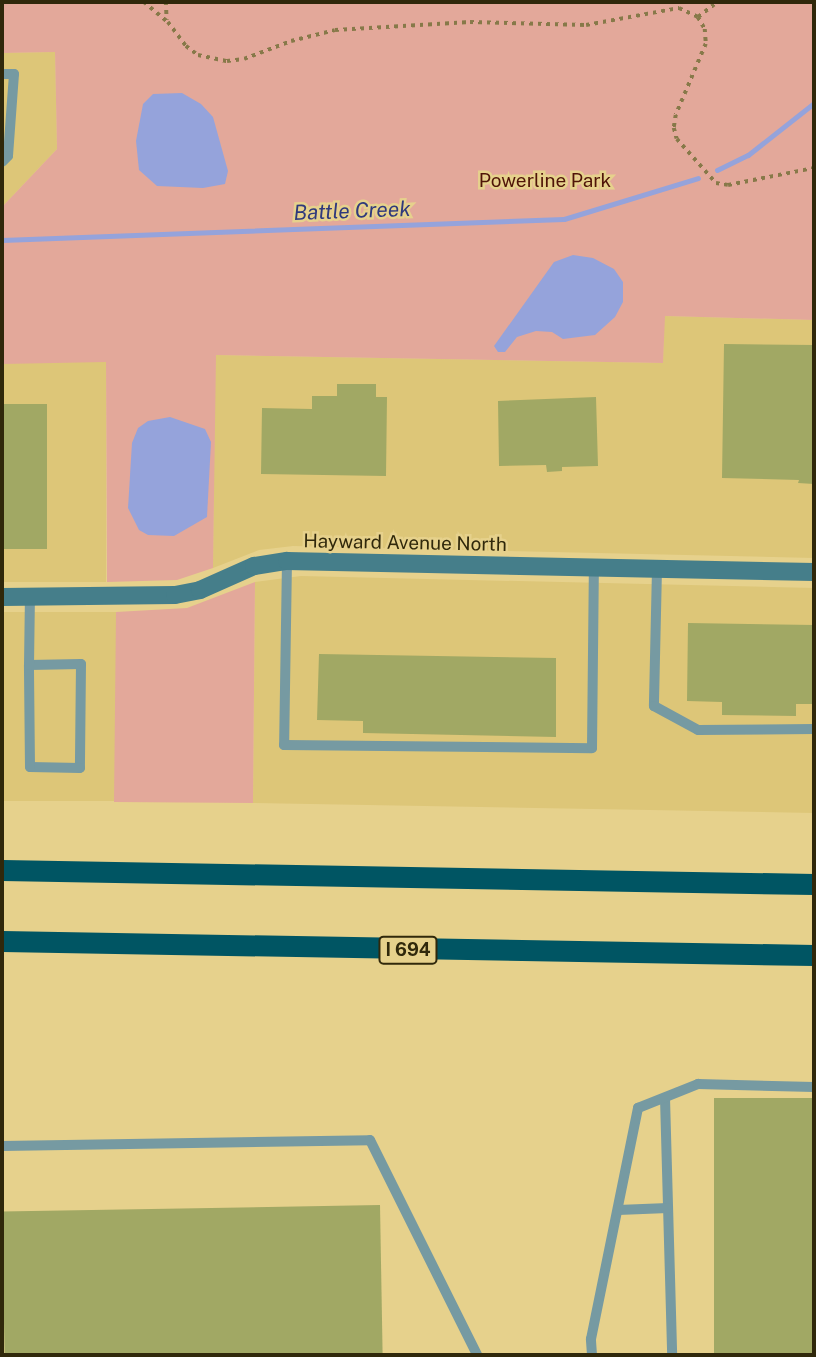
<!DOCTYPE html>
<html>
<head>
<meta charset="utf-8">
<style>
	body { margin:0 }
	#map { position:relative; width:816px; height:1357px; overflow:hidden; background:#e6d18c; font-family:"Public Sans",sans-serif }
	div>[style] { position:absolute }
	.built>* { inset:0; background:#ddc678; transform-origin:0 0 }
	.green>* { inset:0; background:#e3a89a }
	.water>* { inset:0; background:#95a3db }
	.stream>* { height:5px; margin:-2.5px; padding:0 2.5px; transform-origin:2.5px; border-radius:2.5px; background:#95a3db }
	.building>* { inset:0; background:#a1a864; transform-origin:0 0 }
	.path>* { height:3.5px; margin-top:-1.75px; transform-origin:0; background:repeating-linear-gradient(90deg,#877949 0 3.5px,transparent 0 8.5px) }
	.lane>* { height:10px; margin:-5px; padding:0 5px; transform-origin:5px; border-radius:5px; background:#769aa2 }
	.secondary>* { height:18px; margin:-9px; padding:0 9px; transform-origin:9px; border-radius:9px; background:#457e8a }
	.highway>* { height:21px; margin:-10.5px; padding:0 10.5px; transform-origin:10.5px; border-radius:10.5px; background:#005563 }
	span { translate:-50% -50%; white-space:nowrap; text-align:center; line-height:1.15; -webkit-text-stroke:5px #e6d18c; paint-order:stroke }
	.shield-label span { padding:2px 5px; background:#e6d18c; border:2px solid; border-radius:5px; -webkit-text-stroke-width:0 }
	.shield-label { font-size:18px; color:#30280b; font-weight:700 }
	.park-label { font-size:19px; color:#4f1408 }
	.street-label { font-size:19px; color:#30280b }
	.water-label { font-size:21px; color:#2f397c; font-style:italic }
	.frame { position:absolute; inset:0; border:4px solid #30280b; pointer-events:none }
</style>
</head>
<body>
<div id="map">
	<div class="built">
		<div style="clip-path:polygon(55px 52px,57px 149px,2px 207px,2px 53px)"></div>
		<div style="clip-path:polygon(664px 316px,814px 320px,814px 558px,293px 546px,259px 550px,213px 568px,215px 355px,663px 363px)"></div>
		<div style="left:106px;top:362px;width:220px;height:104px;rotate:90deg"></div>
		<div style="clip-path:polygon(301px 576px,814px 588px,814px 813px,253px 803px,255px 582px)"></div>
		<div style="left:2px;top:612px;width:114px;height:189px"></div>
	</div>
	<div class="green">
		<div style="clip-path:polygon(2px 2px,814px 2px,814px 320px,665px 316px,663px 363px,216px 355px,213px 568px,177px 580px,107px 582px,106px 362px,2px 364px,2px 207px,57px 149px,55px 52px,2px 53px)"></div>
		<div style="clip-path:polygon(255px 582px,253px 803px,114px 802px,116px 612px,187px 608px)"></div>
	</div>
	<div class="water">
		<div style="clip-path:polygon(182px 93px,201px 104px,213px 117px,228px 171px,225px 184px,203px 188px,157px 186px,139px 170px,136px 141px,143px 104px,153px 94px)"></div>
		<div style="clip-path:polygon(573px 255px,593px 258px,614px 269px,623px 282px,623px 302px,615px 317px,595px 335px,563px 339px,552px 332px,536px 331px,517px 337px,505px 352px,498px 352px,494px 346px,554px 262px)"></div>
		<div style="clip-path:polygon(170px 417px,205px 429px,211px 442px,207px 517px,174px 536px,148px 535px,139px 530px,128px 508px,132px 443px,138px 428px,148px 421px)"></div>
	</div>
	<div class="stream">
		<div style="left:717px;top:170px;width:34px;rotate:-26deg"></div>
		<div style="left:748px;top:155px;width:84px;rotate:-38.2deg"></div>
		<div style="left:2px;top:240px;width:562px;rotate:-2.14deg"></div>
		<div style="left:564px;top:219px;width:140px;rotate:-17deg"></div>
	</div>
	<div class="building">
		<div style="clip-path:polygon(724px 344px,814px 345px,814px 484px,798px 483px,799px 480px,722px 478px)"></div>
		<div style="clip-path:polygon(337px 384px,376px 384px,376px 397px,387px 397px,386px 476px,261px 474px,262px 408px,312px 409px,312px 396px,337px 396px)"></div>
		<div style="clip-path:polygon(596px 397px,598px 466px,562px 467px,562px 471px,547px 472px,546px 465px,499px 466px,498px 401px)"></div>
		<div style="left:2px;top:404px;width:45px;height:145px"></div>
		<div style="clip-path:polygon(688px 623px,814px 625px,814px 704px,796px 704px,796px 716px,722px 715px,722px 702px,687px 701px)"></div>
		<div style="clip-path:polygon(319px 654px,556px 658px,556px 737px,363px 733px,363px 721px,317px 720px)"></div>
		<div style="left:814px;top:1098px;width:257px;height:100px;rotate:90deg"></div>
		<div style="left:380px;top:1205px;width:150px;height:378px;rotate:89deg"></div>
	</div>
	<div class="path">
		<div style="left:144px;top:2px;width:31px;rotate:40deg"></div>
		<div style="left:168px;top:22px;width:30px;rotate:53deg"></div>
		<div style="left:186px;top:46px;width:15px;rotate:37deg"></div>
		<div style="left:198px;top:55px;width:30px;rotate:12deg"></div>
		<div style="left:227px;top:61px;width:17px;rotate:-7deg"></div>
		<div style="left:244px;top:59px;width:50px;rotate:-21deg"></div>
		<div style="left:291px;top:41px;width:45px;rotate:-14deg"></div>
		<div style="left:335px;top:30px;width:135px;rotate:-3.4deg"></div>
		<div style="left:470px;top:22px;width:116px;rotate:1.5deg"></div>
		<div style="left:586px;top:25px;width:95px;rotate:-10.4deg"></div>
		<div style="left:679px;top:8px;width:21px;rotate:25deg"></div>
		<div style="left:698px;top:17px;width:14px;rotate:60deg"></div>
		<div style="left:705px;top:29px;width:15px;rotate:86deg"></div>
		<div style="left:706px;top:44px;width:77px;rotate:112.9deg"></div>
		<div style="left:676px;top:115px;width:13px;rotate:99deg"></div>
		<div style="left:674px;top:128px;width:11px;rotate:75deg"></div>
		<div style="left:677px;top:139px;width:59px;rotate:48.4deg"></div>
		<div style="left:716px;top:183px;width:12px;rotate:9deg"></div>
		<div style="left:728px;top:185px;width:88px;rotate:-11.2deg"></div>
		<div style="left:166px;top:2px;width:18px;rotate:87deg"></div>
		<div style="left:698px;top:17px;width:24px;rotate:-38deg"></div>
	</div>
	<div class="lane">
		<div style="left:2px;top:74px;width:12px"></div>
		<div style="left:14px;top:74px;width:82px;rotate:94.2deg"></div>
		<div style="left:8px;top:156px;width:8px;rotate:135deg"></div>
		<div style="left:287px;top:561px;width:184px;rotate:90.9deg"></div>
		<div style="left:284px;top:745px;width:308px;rotate:0.6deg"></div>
		<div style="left:592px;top:748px;width:181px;rotate:-89.4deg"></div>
		<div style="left:657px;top:569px;width:137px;rotate:91.3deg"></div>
		<div style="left:654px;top:706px;width:50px;rotate:28.6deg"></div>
		<div style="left:698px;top:730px;width:116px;rotate:-0.5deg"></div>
		<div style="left:29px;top:665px;width:52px;rotate:-1.1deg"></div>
		<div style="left:81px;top:664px;width:104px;rotate:90.6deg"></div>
		<div style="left:80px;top:768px;width:50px;rotate:-178.9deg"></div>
		<div style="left:30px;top:767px;width:102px;rotate:-90.6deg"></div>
		<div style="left:29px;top:665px;width:68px;rotate:-89.2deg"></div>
		<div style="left:665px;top:1098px;width:257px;rotate:88.4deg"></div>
		<div style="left:2px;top:1146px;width:368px;rotate:-0.9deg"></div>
		<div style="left:370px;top:1140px;width:240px;rotate:63.5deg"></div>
		<div style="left:618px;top:1210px;width:50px;rotate:-2.3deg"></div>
		<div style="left:592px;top:1355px;width:16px;rotate:-94deg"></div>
		<div style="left:591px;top:1339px;width:236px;rotate:-78.5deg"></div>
		<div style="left:638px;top:1108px;width:65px;rotate:-21.8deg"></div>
		<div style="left:698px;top:1084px;width:116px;rotate:1.5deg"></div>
	</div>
	<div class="secondary">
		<div style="left:2px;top:597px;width:173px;rotate:-0.7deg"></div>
		<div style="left:175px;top:595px;width:25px;rotate:-11deg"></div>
		<div style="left:200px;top:590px;width:59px;rotate:-24deg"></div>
		<div style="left:254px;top:566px;width:33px;rotate:-9deg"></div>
		<div style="left:287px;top:561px;width:527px;rotate:1.2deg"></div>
	</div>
	<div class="highway">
		<div style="left:2px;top:870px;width:812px;rotate:0.99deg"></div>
		<div style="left:2px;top:941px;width:812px;rotate:0.99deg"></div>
	</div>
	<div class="shield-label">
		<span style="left:408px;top:950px">I 694</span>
	</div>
	<div class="park-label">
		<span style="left:545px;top:181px">Powerline Park</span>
	</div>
	<div class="street-label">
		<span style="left:405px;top:543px;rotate:1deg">Hayward Avenue North</span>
	</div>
	<div class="water-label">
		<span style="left:352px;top:211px;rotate:-2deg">Battle Creek</span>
	</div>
	<div class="frame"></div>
</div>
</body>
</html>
